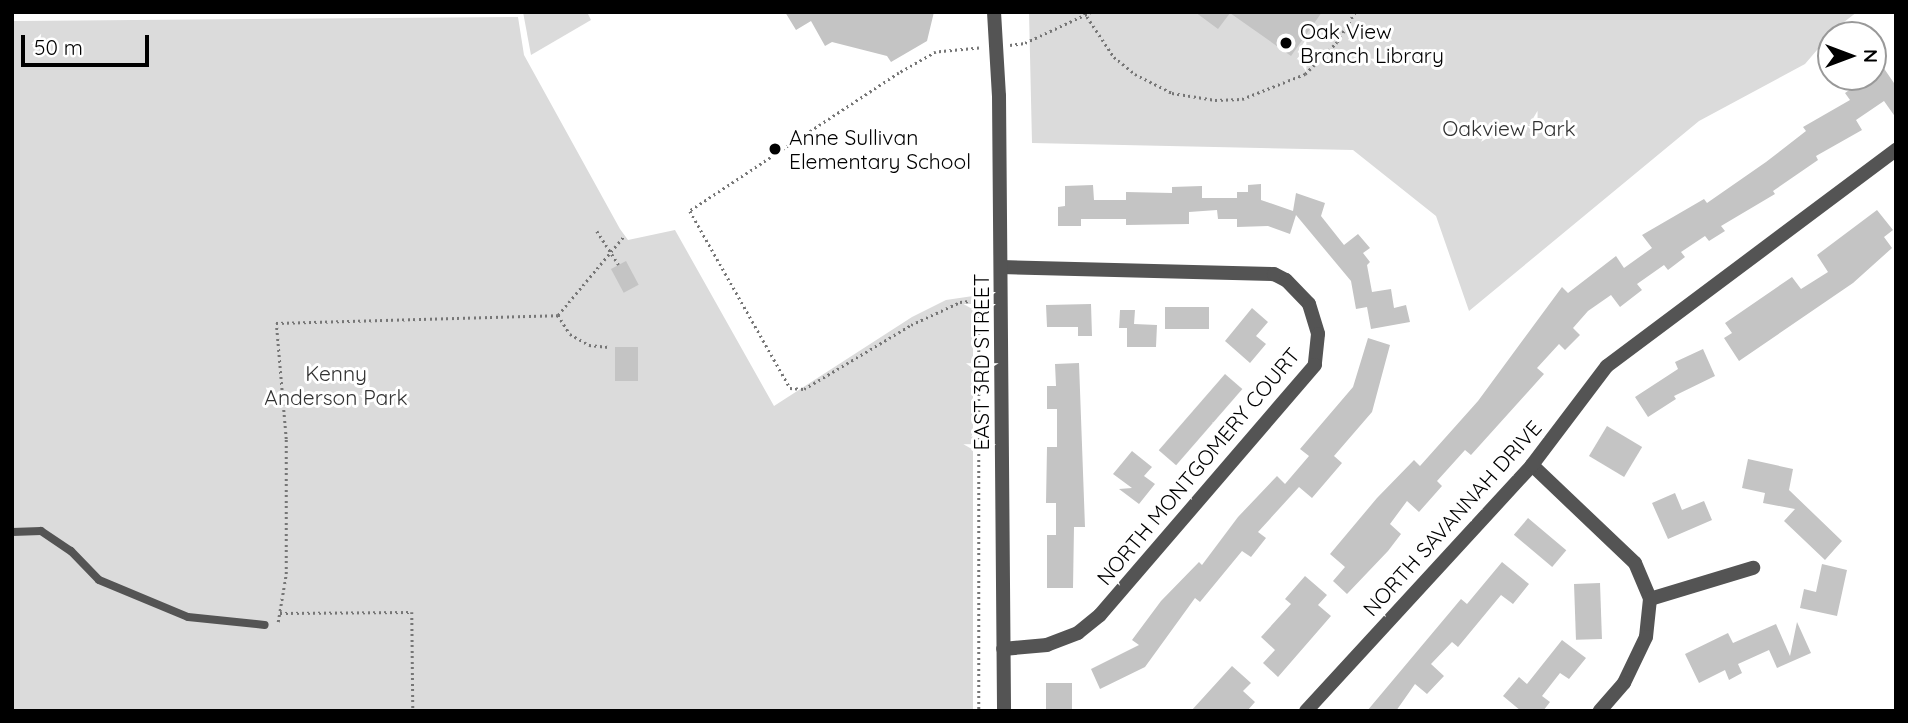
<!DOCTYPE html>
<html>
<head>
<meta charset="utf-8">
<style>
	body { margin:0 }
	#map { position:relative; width:1908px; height:723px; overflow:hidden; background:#fff; font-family:Quicksand,sans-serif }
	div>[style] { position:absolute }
	.green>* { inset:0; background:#dbdbdb }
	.building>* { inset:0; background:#c4c4c4; transform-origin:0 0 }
	.path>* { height:2.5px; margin-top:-1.25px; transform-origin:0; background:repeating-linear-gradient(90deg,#767676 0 2px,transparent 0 5.5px) }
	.service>* { height:8px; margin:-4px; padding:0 4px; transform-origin:4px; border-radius:4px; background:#545454 }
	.minor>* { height:14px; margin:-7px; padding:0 7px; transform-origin:7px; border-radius:7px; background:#545454 }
	.tertiary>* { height:14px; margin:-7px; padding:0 7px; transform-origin:7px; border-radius:7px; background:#545454 }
	.dots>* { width:19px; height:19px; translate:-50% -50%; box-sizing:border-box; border:4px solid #fff; border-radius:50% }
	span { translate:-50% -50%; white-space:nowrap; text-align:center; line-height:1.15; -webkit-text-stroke:6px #fff; paint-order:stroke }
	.poi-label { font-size:21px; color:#000 }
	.left { translate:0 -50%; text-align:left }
	.park-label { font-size:21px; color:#323232 }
	.street-label { font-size:21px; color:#000 }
	.frame { position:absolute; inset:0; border:14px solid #000; pointer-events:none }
	.north { position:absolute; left:1817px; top:21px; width:70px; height:70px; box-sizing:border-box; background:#fff; border:2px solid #999; border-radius:50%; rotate:90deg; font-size:19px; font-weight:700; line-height:28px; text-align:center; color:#000 }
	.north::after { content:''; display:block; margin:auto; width:24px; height:32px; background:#000; clip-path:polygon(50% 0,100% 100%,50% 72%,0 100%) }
	.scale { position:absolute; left:21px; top:35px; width:128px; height:32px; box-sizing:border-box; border:4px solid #000; border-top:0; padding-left:9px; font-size:21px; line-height:24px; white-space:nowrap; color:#000; -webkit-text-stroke:5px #fff; paint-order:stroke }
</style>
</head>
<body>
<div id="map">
	<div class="green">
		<div style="clip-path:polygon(523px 12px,587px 12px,591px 20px,531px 55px)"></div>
		<div style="clip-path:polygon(1029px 12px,1857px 12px,1835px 29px,1805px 64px,1699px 121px,1469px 311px,1436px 216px,1353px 150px,1032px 143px)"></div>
		<div style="clip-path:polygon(518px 17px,524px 55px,620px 229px,628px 240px,675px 230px,774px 406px,912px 317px,946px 300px,973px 296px,973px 711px,12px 711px,12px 21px)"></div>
	</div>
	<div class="building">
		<div style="clip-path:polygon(785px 12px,934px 12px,927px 41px,891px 62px,887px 56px,832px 42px,825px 46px,811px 21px,796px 30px)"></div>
		<div style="clip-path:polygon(1195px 12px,1322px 12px,1291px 56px,1230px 13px,1218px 29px)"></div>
		<div style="clip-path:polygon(1883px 67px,1896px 86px,1896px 118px,1884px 101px,1856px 120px,1862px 130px,1816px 156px,1818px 160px,1773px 191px,1775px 194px,1721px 226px,1725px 231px,1709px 241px,1705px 236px,1681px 252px,1685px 257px,1668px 270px,1664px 265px,1637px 284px,1642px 290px,1620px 307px,1611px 295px,1588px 311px,1573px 328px,1580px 335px,1565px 350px,1559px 344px,1537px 368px,1544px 374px,1471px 455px,1465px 450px,1437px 481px,1442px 486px,1419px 512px,1407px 501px,1390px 524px,1401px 534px,1388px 551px,1347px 594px,1333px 581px,1345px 567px,1330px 554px,1377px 498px,1414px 460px,1420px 466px,1478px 401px,1562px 287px,1568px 293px,1616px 256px,1624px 268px,1652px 248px,1642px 235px,1704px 199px,1707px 203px,1766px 162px,1806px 131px,1803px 127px,1850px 100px,1845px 93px)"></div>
		<div style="clip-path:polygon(1261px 184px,1261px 200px,1293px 211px,1296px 193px,1325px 203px,1321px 216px,1344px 245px,1358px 234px,1370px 248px,1363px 253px,1370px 262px,1367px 265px,1372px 292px,1391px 289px,1394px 308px,1406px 305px,1410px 322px,1371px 329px,1367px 307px,1356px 309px,1351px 281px,1296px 215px,1290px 234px,1268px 226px,1237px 227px,1237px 219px,1218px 219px,1217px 210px,1189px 212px,1189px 224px,1126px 225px,1126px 219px,1081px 219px,1081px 226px,1058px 226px,1058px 207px,1065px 206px,1065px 186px,1093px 185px,1094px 200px,1126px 200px,1126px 192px,1172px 193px,1172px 187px,1202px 186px,1202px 198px,1237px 198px,1237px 192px,1248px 192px,1248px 185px)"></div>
		<div style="clip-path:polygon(1877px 210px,1893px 230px,1884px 237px,1892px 248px,1853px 283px,1739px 361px,1724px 338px,1732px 333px,1725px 323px,1792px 277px,1801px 289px,1828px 272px,1817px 255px)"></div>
		<div style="left:626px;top:261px;width:27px;height:17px;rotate:62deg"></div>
		<div style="clip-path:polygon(1091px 304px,1092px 336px,1078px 336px,1078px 327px,1047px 327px,1046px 305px)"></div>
		<div style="left:1209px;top:307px;width:22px;height:44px;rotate:90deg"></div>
		<div style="clip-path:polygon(1252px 308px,1268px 322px,1256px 336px,1266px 344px,1250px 363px,1225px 341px)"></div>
		<div style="clip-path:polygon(1120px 310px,1135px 310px,1134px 324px,1157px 325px,1156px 347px,1127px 347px,1127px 328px,1119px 328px)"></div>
		<div style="clip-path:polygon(1368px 338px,1390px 345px,1372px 412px,1334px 456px,1342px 463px,1312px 498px,1299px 487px,1258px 532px,1266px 538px,1251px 557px,1242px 551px,1200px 602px,1195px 598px,1145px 667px,1100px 689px,1091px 669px,1139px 645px,1132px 640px,1161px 601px,1199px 562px,1202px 565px,1238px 517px,1277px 476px,1285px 484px,1309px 456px,1300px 449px,1353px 387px)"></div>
		<div style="left:615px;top:347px;width:23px;height:34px"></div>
		<div style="clip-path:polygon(1703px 349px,1715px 376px,1674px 396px,1676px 399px,1648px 417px,1635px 397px,1678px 369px,1675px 362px)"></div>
		<div style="clip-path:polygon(1079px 363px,1085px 527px,1074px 527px,1073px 588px,1047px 588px,1047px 535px,1056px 535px,1056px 503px,1046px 503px,1047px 447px,1057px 447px,1057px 409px,1047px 409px,1047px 386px,1056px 386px,1055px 364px)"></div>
		<div style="left:1225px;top:374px;width:23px;height:101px;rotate:41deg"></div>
		<div style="left:1607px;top:426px;width:41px;height:35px;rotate:31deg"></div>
		<div style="clip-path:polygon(1132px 451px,1152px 467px,1144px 476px,1155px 484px,1139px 504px,1119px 489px,1132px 488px,1113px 474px)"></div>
		<div style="clip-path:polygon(1748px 459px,1793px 469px,1789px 490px,1842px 541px,1825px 560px,1784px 521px,1795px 509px,1763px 503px,1765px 493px,1742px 488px)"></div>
		<div style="clip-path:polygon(1675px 493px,1682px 510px,1704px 501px,1712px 520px,1668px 539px,1652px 503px)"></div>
		<div style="left:1528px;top:518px;width:50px;height:22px;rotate:40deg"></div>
		<div style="clip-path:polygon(1502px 562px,1529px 584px,1513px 604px,1501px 595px,1458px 647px,1452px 642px,1431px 664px,1444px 676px,1427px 694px,1415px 684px,1396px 711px,1367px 711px,1461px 599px,1467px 604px)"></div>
		<div style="clip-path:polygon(1822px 564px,1847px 570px,1837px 616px,1800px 608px,1804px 589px,1816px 592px)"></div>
		<div style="clip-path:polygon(1305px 576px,1327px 595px,1318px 605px,1331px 616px,1278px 677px,1263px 663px,1275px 650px,1261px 637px,1291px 604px,1285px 599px)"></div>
		<div style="left:1600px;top:583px;width:56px;height:26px;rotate:88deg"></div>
		<div style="clip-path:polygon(1797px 622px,1811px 653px,1777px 668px,1769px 650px,1738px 664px,1742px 673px,1729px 680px,1725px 670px,1699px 683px,1685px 654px,1728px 633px,1733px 643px,1776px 624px,1790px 656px)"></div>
		<div style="clip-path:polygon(1562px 640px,1586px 658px,1569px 679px,1560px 673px,1542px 696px,1550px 702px,1543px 711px,1521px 711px,1503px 696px,1519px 677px,1527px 684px)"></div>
		<div style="clip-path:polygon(1232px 666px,1251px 683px,1243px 691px,1255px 702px,1247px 711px,1191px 711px)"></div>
		<div style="left:1046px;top:683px;width:26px;height:28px"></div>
	</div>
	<div class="path">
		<div style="left:1084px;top:12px;width:54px;rotate:56.3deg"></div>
		<div style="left:1114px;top:57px;width:27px;rotate:39deg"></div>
		<div style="left:1135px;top:74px;width:42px;rotate:27.2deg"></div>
		<div style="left:1172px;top:93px;width:44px;rotate:9.2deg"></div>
		<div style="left:1215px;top:100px;width:27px;rotate:-2deg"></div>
		<div style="left:1242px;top:99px;width:68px;rotate:-21.6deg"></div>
		<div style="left:1305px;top:74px;width:45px;rotate:-45deg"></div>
		<div style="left:1337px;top:42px;width:35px;rotate:-59deg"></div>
		<div style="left:1010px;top:45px;width:15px;rotate:-8deg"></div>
		<div style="left:1025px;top:43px;width:73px;rotate:-25.2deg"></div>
		<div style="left:979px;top:48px;width:43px;rotate:174.7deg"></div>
		<div style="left:936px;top:52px;width:43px;rotate:150.4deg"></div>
		<div style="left:899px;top:73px;width:250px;rotate:146.6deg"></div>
		<div style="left:690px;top:211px;width:203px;rotate:60.5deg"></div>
		<div style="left:790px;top:388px;width:14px;rotate:4deg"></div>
		<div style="left:804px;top:389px;width:125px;rotate:-30.9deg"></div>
		<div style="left:911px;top:325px;width:54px;rotate:-25.1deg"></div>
		<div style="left:960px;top:302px;width:19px;rotate:-6deg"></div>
		<div style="left:979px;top:300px;width:411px;rotate:90deg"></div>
		<div style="left:597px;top:231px;width:40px;rotate:57.1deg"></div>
		<div style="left:558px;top:315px;width:22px;rotate:58deg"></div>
		<div style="left:570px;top:334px;width:22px;rotate:30deg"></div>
		<div style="left:589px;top:345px;width:20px;rotate:6deg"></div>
		<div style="left:280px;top:613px;width:132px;rotate:-0.4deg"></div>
		<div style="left:412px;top:612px;width:99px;rotate:89.4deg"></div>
		<div style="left:278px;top:622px;width:49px;rotate:-80.5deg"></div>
		<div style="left:286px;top:574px;width:135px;rotate:-90deg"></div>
		<div style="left:286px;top:439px;width:116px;rotate:-94.9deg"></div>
		<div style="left:276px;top:323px;width:282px;rotate:-1.6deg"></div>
		<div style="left:558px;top:315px;width:104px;rotate:-50.1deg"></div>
	</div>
	<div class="service">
		<div style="left:12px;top:532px;width:29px;rotate:-2deg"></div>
		<div style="left:41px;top:531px;width:36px;rotate:34deg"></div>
		<div style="left:71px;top:551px;width:40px;rotate:46deg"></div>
		<div style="left:99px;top:580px;width:96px;rotate:22.6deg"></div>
		<div style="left:188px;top:617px;width:77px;rotate:5.9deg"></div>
	</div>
	<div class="minor">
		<div style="left:1001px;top:267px;width:273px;rotate:1.5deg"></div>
		<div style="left:1274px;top:274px;width:13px;rotate:27deg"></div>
		<div style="left:1286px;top:280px;width:33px;rotate:46deg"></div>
		<div style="left:1309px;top:304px;width:31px;rotate:73deg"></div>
		<div style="left:1318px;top:334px;width:31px;rotate:96deg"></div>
		<div style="left:1315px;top:365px;width:330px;rotate:130.7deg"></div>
		<div style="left:1100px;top:615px;width:28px;rotate:141deg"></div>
		<div style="left:1078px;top:633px;width:33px;rotate:159deg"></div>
		<div style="left:1047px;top:645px;width:44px;rotate:174.8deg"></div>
		<div style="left:1532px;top:465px;width:142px;rotate:43.6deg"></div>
		<div style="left:1635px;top:563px;width:39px;rotate:67deg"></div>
		<div style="left:1650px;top:599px;width:38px;rotate:96deg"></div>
		<div style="left:1646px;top:637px;width:51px;rotate:115.6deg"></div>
		<div style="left:1624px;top:683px;width:37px;rotate:131deg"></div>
		<div style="left:1650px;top:599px;width:108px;rotate:-16.8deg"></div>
		<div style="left:1306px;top:711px;width:334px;rotate:-47.4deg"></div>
		<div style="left:1532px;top:465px;width:124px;rotate:-52.9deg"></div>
		<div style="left:1607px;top:366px;width:361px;rotate:-36.8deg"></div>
	</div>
	<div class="tertiary">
		<div style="left:994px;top:12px;width:84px;rotate:86.6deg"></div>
		<div style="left:999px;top:96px;width:615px;rotate:89.53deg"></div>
	</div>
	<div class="dots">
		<div style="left:1286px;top:43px;background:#000"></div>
		<div style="left:775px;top:149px;background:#000"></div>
	</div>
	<div class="poi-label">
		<span class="left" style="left:1300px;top:43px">Oak View<br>Branch Library</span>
		<span class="left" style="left:789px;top:149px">Anne Sullivan<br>Elementary School</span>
	</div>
	<div class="park-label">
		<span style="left:1509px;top:128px">Oakview Park</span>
		<span style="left:336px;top:385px">Kenny<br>Anderson Park</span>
	</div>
	<div class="street-label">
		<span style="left:981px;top:362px;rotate:-90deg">EAST 3RD STREET</span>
		<span style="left:1198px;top:466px;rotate:-50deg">NORTH MONTGOMERY COURT</span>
		<span style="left:1452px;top:518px;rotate:-48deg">NORTH SAVANNAH DRIVE</span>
	</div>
	<div class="frame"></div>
	<div class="north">N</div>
	<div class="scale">50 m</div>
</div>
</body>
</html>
